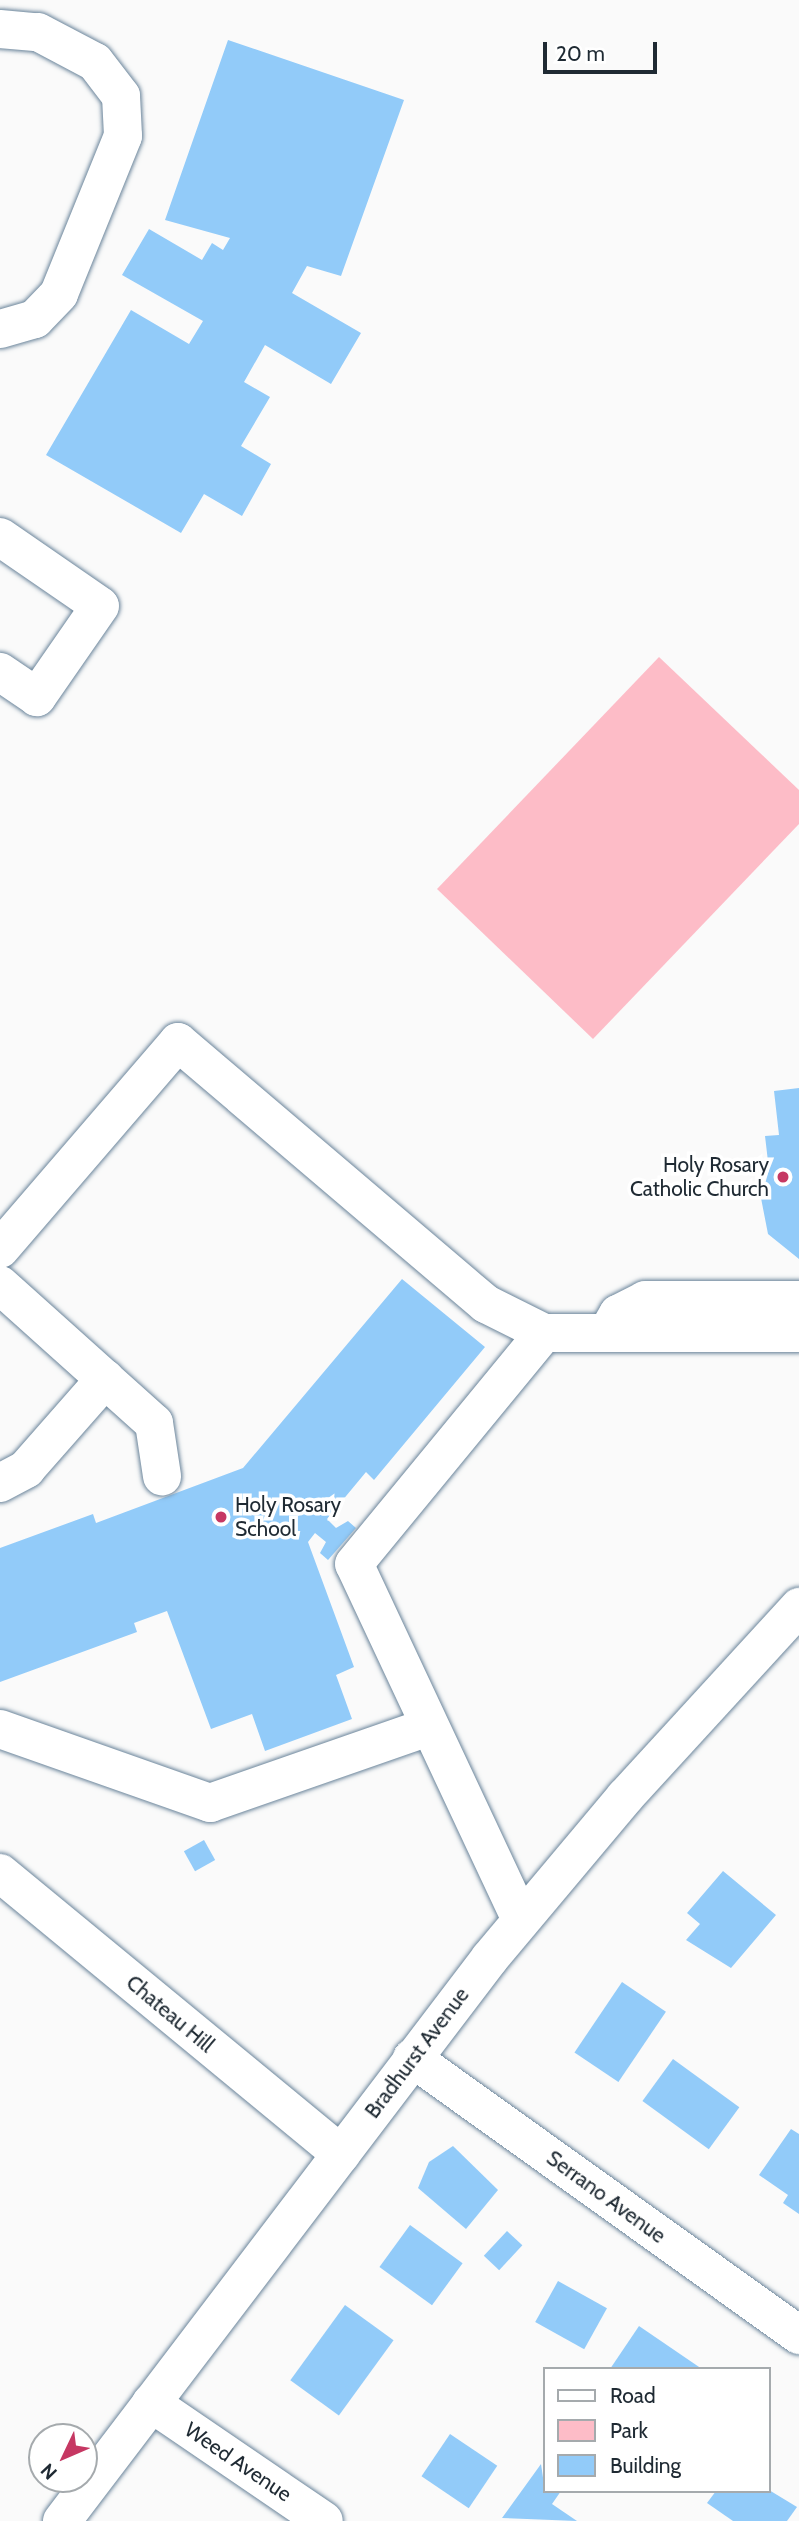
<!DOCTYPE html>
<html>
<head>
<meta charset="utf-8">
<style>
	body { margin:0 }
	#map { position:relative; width:799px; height:2521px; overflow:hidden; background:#fafafa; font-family:Cabin,sans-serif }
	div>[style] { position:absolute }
	.green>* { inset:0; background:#fdbcc7 }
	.building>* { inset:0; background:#92cbf9; transform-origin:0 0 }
	.roads { filter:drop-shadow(0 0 2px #6b859b) drop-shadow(0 0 2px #6b859b) }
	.minor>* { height:38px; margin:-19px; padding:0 19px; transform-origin:19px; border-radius:19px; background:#fff }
	.major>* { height:38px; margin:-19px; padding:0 19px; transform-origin:19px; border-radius:19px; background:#fff }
	.dots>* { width:19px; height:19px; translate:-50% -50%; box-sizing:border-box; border:4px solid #fff; border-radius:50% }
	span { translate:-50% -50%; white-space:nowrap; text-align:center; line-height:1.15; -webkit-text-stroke:7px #fff; paint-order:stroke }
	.poi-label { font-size:21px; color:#1f2a33 }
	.right { translate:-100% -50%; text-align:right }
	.left { translate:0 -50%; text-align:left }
	.street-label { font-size:21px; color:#1f2a33 }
	.legend { position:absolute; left:543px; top:2367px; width:228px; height:126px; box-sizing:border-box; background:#fff; border:2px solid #a5aaad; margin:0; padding:9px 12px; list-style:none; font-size:21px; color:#1f2a33 }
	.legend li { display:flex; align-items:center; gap:14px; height:35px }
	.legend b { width:35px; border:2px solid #a5aaad }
	.north { position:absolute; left:28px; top:2423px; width:70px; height:70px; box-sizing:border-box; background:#fff; border:2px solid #a5aaad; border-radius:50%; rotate:226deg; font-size:19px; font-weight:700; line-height:28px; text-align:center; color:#1f2a33 }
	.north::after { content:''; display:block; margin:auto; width:24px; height:32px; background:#c63863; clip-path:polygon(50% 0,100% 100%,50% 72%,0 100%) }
	.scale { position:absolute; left:543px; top:42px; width:114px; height:32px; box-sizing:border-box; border:4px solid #1f2a33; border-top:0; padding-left:9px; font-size:21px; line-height:24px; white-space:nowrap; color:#1f2a33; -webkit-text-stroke:5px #fff; paint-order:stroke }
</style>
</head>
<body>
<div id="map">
	<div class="green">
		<div style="clip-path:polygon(659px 657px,799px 790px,799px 824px,593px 1039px,437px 889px)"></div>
	</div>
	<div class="building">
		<div style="clip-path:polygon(228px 40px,404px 100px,341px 276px,307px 266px,292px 293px,361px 333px,331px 384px,265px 345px,244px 382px,270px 397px,241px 446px,271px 464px,242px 516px,204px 494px,181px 533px,46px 455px,131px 310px,189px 344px,203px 321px,122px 275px,149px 229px,202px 260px,212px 243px,223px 250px,230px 238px,165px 220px)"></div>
		<div style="clip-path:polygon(799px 1088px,799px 1259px,768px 1234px,761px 1198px,769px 1170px,765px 1136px,779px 1135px,774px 1091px)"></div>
		<div style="clip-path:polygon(402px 1279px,485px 1347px,374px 1480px,366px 1472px,327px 1519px,336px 1528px,348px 1521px,356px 1528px,328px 1560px,320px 1553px,326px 1542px,315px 1533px,308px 1542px,354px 1667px,336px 1675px,352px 1719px,265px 1751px,252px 1714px,211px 1729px,167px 1611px,134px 1623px,137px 1632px,0 1682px,0 1548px,93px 1514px,96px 1523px,243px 1468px)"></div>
		<div style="left:204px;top:1840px;width:23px;height:23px;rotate:61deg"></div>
		<div style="clip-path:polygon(723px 1871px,776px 1915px,731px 1968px,686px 1940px,700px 1924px,687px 1913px)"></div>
		<div style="left:622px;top:1982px;width:53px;height:85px;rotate:34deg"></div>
		<div style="left:673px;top:2059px;width:82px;height:52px;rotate:36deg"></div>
		<div style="clip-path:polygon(791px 2129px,799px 2134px,799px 2214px,783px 2203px,788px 2195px,759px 2175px)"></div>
		<div style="clip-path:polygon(453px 2146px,498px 2190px,466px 2229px,418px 2188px,429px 2162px)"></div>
		<div style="left:410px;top:2225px;width:65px;height:52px;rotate:36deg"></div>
		<div style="left:507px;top:2231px;width:21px;height:34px;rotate:43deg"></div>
		<div style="left:558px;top:2281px;width:56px;height:47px;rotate:29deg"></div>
		<div style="left:345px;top:2305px;width:60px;height:93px;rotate:36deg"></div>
		<div style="clip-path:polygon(639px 2326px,702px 2369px,610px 2369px)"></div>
		<div style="left:450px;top:2434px;width:57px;height:51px;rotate:34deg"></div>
		<div style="clip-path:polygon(541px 2464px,545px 2491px,561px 2491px,552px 2504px,577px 2521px,502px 2518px)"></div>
		<div style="clip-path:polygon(769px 2490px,797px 2507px,787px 2521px,733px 2521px,707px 2503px,716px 2491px)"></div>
	</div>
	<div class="roads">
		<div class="minor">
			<div style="left:0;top:29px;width:38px;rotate:5deg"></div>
			<div style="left:38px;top:32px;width:64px;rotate:27.8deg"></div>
			<div style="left:95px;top:62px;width:43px;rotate:52.6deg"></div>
			<div style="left:121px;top:96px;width:40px;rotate:87.1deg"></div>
			<div style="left:123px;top:136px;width:170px;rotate:112.1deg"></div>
			<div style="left:59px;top:294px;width:35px;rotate:134deg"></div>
			<div style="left:35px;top:319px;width:36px;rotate:164deg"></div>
			<div style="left:0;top:537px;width:121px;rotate:34.6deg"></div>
			<div style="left:100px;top:606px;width:111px;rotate:124.7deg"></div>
			<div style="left:37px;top:697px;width:45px;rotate:-146deg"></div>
			<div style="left:0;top:1249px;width:273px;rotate:-49.3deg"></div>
			<div style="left:178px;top:1042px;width:404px;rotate:40.4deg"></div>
			<div style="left:486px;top:1304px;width:65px;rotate:26.6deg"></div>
			<div style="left:0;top:1285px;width:207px;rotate:41.9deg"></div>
			<div style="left:154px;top:1423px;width:54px;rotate:81.4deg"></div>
			<div style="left:607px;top:1333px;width:22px;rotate:-60deg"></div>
			<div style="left:618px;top:1314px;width:30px;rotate:-27deg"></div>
			<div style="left:645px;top:1300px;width:154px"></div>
			<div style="left:0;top:1483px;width:30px;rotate:-28deg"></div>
			<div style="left:26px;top:1469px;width:120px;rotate:-48.7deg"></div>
			<div style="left:0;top:1729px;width:223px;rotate:19.4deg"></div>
			<div style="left:210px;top:1803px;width:231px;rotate:-19.2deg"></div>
			<div style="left:0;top:1873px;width:442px;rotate:39.5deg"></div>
			<div style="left:521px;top:1920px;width:393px;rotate:-115.1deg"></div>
			<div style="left:354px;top:1564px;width:299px;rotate:-50.6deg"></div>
			<div style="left:544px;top:1333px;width:255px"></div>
			<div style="left:412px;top:2058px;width:476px;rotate:35.6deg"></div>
			<div style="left:151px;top:2403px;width:209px;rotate:34.3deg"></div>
		</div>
		<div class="major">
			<div style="left:62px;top:2521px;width:707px;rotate:-52.76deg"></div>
			<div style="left:490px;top:1958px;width:210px;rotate:-50deg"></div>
			<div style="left:625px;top:1797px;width:258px;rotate:-47.5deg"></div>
		</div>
	</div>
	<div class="dots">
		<div style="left:783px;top:1177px;background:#c63863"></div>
		<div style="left:221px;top:1517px;background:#c63863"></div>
	</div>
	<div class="poi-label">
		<span class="right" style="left:769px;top:1177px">Holy Rosary<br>Catholic Church</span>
		<span class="left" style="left:235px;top:1517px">Holy Rosary<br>School</span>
	</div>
	<div class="street-label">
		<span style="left:170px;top:2014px;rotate:40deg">Chateau Hill</span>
		<span style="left:417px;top:2053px;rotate:-53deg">Bradhurst Avenue</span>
		<span style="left:606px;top:2197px;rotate:36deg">Serrano Avenue</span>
		<span style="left:238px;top:2462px;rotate:34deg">Weed Avenue</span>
	</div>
	<ul class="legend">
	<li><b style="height:9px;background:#fff"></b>Road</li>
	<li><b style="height:19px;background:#fdbcc7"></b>Park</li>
	<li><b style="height:19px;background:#92cbf9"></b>Building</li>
	</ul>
	<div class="north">N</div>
	<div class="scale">20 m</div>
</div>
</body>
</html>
